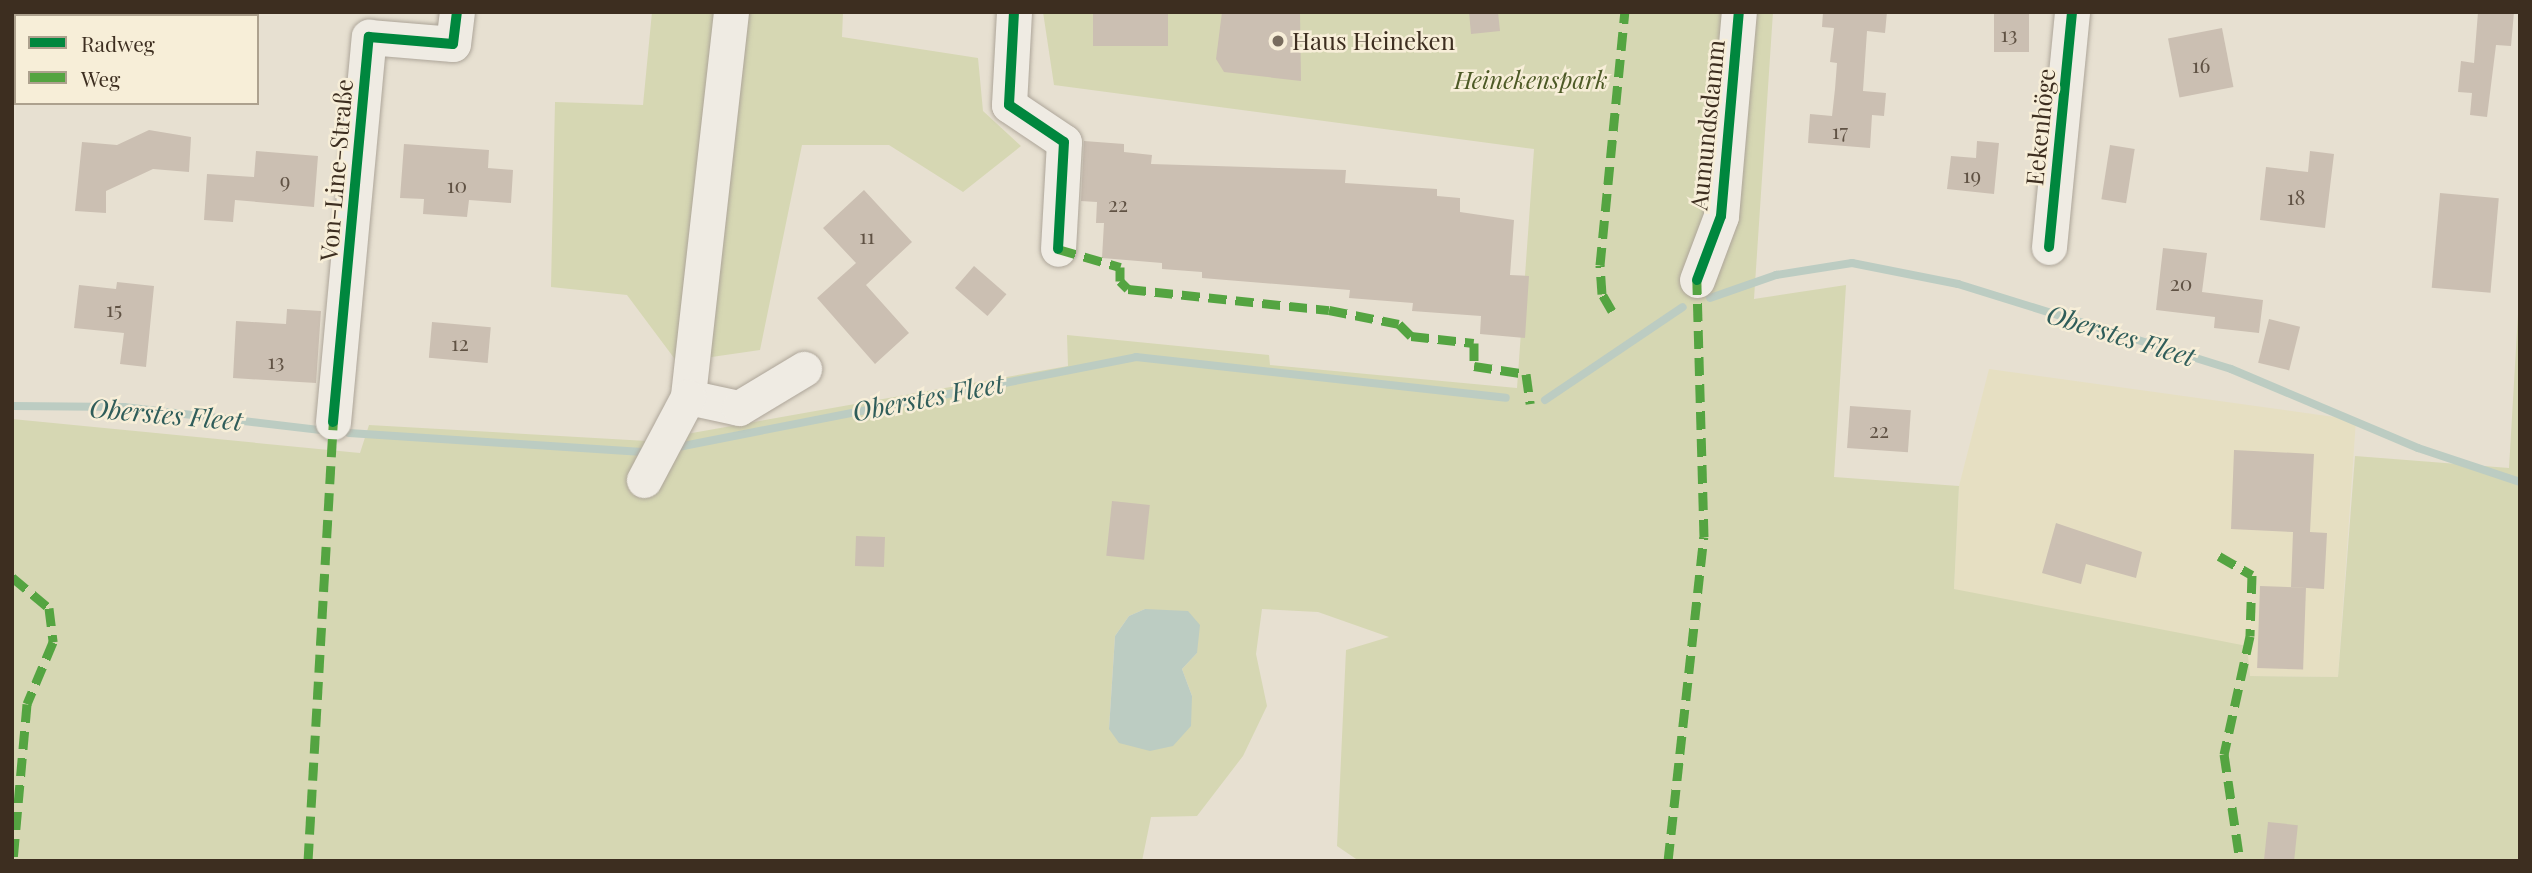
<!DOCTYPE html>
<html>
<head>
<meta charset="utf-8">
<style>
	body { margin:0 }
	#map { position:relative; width:2532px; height:873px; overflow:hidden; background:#e7e0d1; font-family:"Playfair Display",serif }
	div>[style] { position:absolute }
	.farmland>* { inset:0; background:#e6dfc2 }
	.green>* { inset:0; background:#d6d7b3 }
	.water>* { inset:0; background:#bcccc2 }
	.stream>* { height:8px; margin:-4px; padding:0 4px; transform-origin:4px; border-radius:4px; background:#bcccc2 }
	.building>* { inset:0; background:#cbbfb2; transform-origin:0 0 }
	.roads { filter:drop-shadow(0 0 2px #ada599) drop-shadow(0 0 2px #ada599) }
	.minor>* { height:35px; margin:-17.5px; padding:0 17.5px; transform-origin:17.5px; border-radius:17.5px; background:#efebe3 }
	.quiet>* { height:9px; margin-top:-4.5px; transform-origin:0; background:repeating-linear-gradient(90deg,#54a441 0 18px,transparent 0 27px) }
	.cycleway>* { height:10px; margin:-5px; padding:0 5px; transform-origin:5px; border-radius:5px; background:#00873e }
	.dots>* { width:19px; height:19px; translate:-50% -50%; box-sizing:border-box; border:4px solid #f7eed8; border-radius:50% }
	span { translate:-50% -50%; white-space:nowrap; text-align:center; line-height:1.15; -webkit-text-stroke:5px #f7eed8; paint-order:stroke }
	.number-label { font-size:21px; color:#605244 }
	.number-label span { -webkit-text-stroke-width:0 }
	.poi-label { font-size:24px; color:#3d2e20 }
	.left { translate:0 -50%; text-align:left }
	.park-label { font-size:24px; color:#4d5a26; font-style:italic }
	.street-label { font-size:24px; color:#3d2e20 }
	.water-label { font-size:26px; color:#2f5d5a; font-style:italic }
	.frame { position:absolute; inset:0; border:14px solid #3d2e20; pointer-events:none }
	.legend { position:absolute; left:14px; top:14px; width:245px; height:91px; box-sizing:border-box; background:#f7eed8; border:2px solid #ada18e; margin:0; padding:9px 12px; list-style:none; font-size:21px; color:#3d2e20 }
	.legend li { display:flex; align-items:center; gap:14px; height:35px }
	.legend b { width:35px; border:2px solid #ada18e }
</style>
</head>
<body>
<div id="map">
	<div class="farmland">
		<div style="clip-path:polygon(1989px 369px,2356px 420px,2338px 677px,2250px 676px,1954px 589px,1959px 486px)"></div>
	</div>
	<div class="green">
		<div style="clip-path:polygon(652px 12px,843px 12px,842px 37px,978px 58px,983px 111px,1021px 146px,963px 192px,889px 145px,802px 145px,760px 350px,677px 362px,627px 295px,551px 287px,555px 102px,643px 105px)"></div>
		<div style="clip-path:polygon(evenodd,1043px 12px,1773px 12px,1754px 299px,1846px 285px,1834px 477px,1959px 486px,1954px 589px,2247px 646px,2250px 676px,2338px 677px,2355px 456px,2509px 468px,2520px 280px,2520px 861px,1359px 861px,1337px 846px,1346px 650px,1389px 637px,1318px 612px,1262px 609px,1256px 654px,1267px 706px,1243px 756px,1197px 816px,1151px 817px,1142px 861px,12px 861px,12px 419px,360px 453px,369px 425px,647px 441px,1068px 366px,1067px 335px,1269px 355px,1270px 365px,1517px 388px,1534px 149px,1054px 85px,1043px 12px,1145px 609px,1197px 653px,1182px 669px,1192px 696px,1109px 729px,1115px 636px,1129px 616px,1145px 609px)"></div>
	</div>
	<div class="water">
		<div style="clip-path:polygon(1145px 609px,1188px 611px,1200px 625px,1197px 653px,1182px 669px,1192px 696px,1191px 726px,1173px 746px,1150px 751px,1119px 743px,1109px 729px,1115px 636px,1129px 616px)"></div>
	</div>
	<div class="stream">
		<div style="left:1710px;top:298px;width:70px;rotate:-19.2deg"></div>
		<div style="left:1776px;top:275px;width:77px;rotate:-9deg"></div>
		<div style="left:1852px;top:263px;width:108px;rotate:11.2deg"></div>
		<div style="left:1958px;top:284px;width:286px;rotate:17.3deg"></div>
		<div style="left:2231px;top:369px;width:203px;rotate:22.9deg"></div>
		<div style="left:2418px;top:448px;width:108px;rotate:18.4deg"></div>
		<div style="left:1545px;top:400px;width:166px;rotate:-34deg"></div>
		<div style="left:12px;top:406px;width:112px;rotate:0.5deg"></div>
		<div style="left:124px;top:407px;width:196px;rotate:6.7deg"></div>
		<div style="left:349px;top:433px;width:298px;rotate:3.7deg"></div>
		<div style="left:673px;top:448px;width:472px;rotate:-11.1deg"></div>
		<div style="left:1136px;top:357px;width:372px;rotate:6.3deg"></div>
	</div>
	<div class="building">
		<div style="left:1093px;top:12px;width:75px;height:34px"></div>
		<div style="clip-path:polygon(1222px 12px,1300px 12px,1301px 81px,1224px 72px,1216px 59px)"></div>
		<div style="clip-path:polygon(1469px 12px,1498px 12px,1500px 31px,1471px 34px)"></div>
		<div style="clip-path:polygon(1823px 12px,1887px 12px,1885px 33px,1867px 31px,1863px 91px,1886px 93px,1884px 116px,1872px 115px,1870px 148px,1808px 143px,1810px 114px,1832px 116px,1835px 89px,1837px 63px,1830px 62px,1834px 28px,1822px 27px)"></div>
		<div style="left:1994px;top:12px;width:35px;height:40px"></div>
		<div style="clip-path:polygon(2478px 12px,2514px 12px,2511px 46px,2496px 45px,2487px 117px,2470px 115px,2472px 93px,2458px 92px,2461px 61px,2474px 63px)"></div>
		<div style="left:2222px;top:28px;width:60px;height:55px;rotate:79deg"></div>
		<div style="clip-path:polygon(149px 130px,191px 137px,189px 172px,153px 169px,106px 191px,106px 213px,75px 211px,82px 142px,117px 145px)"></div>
		<div style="clip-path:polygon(1084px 141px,1124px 144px,1124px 152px,1152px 155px,1151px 164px,1346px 170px,1345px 183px,1437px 189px,1437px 196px,1460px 198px,1460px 212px,1514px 220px,1510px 275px,1529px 276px,1525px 338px,1480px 334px,1481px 316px,1412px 311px,1413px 303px,1349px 298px,1350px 290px,1202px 278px,1202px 272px,1162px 269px,1162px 263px,1102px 258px,1104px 223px,1096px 223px,1097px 202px,1081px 201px)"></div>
		<div style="clip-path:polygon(1977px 141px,1999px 143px,1994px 194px,1947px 189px,1951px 156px,1976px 158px)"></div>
		<div style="clip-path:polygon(404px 144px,489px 150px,488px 168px,513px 170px,511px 203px,469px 200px,467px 217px,423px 214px,424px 199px,400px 198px)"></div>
		<div style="left:2110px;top:145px;width:25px;height:55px;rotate:9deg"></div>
		<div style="clip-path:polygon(256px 151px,318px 156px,314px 207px,235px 200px,233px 222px,204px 220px,207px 174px,254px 177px)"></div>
		<div style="clip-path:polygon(2310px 151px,2334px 154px,2325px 228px,2260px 220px,2266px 167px,2308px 172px)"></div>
		<div style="clip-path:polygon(864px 190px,912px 242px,866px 285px,909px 333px,875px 364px,817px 298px,856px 263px,823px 228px)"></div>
		<div style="left:2440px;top:193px;width:59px;height:95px;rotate:5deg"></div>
		<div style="clip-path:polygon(2163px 248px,2207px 253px,2202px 292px,2263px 300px,2259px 333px,2214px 328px,2215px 317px,2156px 310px)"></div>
		<div style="left:974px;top:266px;width:43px;height:29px;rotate:41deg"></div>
		<div style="clip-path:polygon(117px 282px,154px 286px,146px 367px,120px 364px,124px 333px,74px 328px,79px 285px,116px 289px)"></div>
		<div style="clip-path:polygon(287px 309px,321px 311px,316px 383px,233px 378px,236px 321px,286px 324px)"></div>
		<div style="left:2269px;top:319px;width:32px;height:45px;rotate:14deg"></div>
		<div style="left:432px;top:322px;width:59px;height:36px;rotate:5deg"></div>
		<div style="left:1850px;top:406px;width:61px;height:42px;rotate:4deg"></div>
		<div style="clip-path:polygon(2234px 450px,2314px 454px,2310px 532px,2327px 533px,2324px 589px,2291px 587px,2293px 532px,2231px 529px)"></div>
		<div style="left:1112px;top:501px;width:38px;height:55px;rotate:6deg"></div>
		<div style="clip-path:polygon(2056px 523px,2142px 552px,2136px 578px,2086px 564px,2081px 584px,2042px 573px)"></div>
		<div style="left:856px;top:536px;width:29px;height:30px;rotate:2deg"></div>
		<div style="left:2260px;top:586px;width:46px;height:82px;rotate:2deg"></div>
		<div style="left:2268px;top:822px;width:30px;height:39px;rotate:6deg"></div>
	</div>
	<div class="roads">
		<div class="minor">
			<div style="left:731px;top:12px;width:387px;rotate:96.4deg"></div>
			<div style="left:688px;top:397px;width:52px;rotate:12.2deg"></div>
			<div style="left:739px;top:408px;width:76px;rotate:-31deg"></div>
			<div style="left:1014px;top:12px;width:93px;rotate:93.1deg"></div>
			<div style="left:1009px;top:105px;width:66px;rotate:33.9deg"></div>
			<div style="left:1064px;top:142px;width:107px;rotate:93.2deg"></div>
			<div style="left:2049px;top:247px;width:236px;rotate:-84.4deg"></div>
			<div style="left:1697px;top:280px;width:68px;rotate:-69.4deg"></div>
			<div style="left:1721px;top:216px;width:205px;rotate:-85deg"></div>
			<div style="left:333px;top:422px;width:387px;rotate:-84.7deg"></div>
			<div style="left:369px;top:37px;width:84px;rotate:4.8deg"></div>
			<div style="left:453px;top:44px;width:32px;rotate:-83deg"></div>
			<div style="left:644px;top:480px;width:94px;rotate:-62.1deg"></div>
		</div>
	</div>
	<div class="quiet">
		<div style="left:20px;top:16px;width:4px;rotate:-90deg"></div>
		<div style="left:12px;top:92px;width:34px;rotate:-83deg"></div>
		<div style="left:1058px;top:249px;width:65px;rotate:16.2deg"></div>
		<div style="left:1120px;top:267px;width:14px;rotate:90deg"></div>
		<div style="left:1120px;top:281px;width:11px;rotate:45deg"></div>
		<div style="left:1128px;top:289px;width:202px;rotate:6deg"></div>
		<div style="left:1329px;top:310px;width:71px;rotate:11.3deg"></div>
		<div style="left:1399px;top:324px;width:17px;rotate:45deg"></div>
		<div style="left:1411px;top:336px;width:63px;rotate:6.3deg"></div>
		<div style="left:1474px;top:343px;width:23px;rotate:90deg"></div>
		<div style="left:1474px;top:366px;width:53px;rotate:8.7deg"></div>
		<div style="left:1526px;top:374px;width:30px;rotate:82deg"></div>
		<div style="left:1612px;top:311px;width:20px;rotate:-120deg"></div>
		<div style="left:1602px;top:294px;width:29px;rotate:-94deg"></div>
		<div style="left:1600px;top:265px;width:254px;rotate:-84.4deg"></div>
		<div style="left:2219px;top:556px;width:38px;rotate:30deg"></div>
		<div style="left:2252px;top:575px;width:61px;rotate:91.9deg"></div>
		<div style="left:2250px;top:636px;width:121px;rotate:102.4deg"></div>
		<div style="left:2224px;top:754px;width:108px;rotate:81.5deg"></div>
		<div style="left:12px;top:577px;width:48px;rotate:40deg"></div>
		<div style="left:49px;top:608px;width:34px;rotate:83deg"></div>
		<div style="left:53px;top:642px;width:67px;rotate:112.8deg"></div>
		<div style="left:27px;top:704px;width:158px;rotate:95.1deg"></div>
		<div style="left:308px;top:861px;width:440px;rotate:-86.7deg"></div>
		<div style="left:1668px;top:861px;width:326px;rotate:-83.7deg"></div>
		<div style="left:1704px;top:537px;width:257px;rotate:-91.6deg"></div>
	</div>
	<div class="cycleway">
		<div style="left:1014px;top:12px;width:93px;rotate:93.1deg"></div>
		<div style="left:1009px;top:105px;width:66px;rotate:33.9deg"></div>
		<div style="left:1064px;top:142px;width:107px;rotate:93.2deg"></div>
		<div style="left:2049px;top:247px;width:236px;rotate:-84.4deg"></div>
		<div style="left:1697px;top:280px;width:68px;rotate:-69.4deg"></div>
		<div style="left:1721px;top:216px;width:205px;rotate:-85deg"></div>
		<div style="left:333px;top:422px;width:387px;rotate:-84.7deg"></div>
		<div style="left:369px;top:37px;width:84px;rotate:4.8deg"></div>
		<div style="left:453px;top:44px;width:32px;rotate:-83deg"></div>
	</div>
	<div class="dots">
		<div style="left:1278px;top:41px;background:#786c5e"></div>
	</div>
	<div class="number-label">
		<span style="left:2009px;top:33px">13</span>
		<span style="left:2201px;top:64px">16</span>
		<span style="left:1840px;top:130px">17</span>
		<span style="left:1972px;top:174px">19</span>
		<span style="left:285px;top:179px">9</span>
		<span style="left:457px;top:184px">10</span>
		<span style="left:2296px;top:196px">18</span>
		<span style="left:1118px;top:203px">22</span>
		<span style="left:867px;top:235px">11</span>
		<span style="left:2181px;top:282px">20</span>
		<span style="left:114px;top:308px">15</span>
		<span style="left:460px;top:342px">12</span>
		<span style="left:276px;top:360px">13</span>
		<span style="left:1879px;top:429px">22</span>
	</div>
	<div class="poi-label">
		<span class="left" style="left:1292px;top:41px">Haus Heineken</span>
	</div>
	<div class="park-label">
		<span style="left:1531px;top:80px">Heinekenspark</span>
	</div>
	<div class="street-label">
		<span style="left:1707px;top:125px;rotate:-84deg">Aumundsdamm</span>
		<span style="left:2040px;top:127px;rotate:-84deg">Eekenhöge</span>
		<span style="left:336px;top:170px;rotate:-85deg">Von-Line-Straße</span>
	</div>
	<div class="water-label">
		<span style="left:2121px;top:335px;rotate:17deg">Oberstes Fleet</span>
		<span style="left:928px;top:397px;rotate:-11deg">Oberstes Fleet</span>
		<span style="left:166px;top:414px;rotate:5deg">Oberstes Fleet</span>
	</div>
	<div class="frame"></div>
	<ul class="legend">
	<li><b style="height:9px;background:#00873e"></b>Radweg</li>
	<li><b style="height:9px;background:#54a441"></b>Weg</li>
	</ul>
</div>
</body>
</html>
